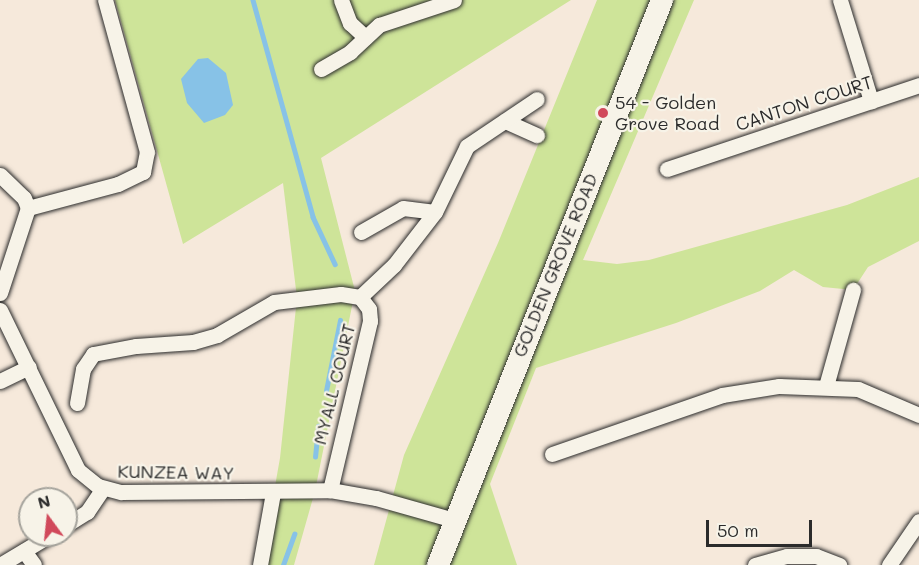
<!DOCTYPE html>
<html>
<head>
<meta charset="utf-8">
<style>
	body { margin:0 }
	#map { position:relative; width:919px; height:565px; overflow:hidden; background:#f6e9db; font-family:Mali,sans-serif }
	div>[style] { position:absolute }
	.green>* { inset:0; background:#cee499 }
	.water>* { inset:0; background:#87c2e7 }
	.stream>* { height:4.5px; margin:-2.25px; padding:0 2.25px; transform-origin:2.25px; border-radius:2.25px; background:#87c2e7 }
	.roads { filter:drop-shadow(0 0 2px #2b2b2b) drop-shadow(0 0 2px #2b2b2b) }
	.street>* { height:15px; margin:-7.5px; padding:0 7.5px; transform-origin:7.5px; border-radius:7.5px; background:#f7f3e8 }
	.secondary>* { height:22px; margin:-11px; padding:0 11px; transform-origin:11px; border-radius:11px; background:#f7f3e8 }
	.dots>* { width:16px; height:16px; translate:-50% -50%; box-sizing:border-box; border:3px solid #f7f3e8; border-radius:50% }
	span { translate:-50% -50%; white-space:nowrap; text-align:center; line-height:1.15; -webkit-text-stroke:4.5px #f7f3e8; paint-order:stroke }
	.poi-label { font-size:18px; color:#2b2b2b }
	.left { translate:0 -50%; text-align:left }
	.street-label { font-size:18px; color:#2b2b2b }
	.north { position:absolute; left:18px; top:487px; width:60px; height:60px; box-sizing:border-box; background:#f7f3e8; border:2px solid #a5a39c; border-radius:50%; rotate:345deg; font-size:16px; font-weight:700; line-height:24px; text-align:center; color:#2b2b2b }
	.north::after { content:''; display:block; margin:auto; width:21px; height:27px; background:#d1495b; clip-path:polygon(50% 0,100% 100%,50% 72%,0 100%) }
	.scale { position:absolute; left:706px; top:520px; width:106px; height:27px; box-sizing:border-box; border:3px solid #2b2b2b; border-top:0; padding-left:8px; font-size:18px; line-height:21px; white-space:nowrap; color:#2b2b2b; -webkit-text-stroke:4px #f7f3e8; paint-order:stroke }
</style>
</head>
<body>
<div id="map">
	<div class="green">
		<div style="clip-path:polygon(115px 0,571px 0,321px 158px,355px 291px,315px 491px,294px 565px,261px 565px,280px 458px,297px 298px,283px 183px,183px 244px)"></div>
		<div style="clip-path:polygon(597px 0,694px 0,583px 260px,617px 264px,649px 260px,847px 205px,919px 177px,919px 241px,868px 267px,853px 290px,823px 287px,794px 270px,760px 291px,676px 323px,536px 368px,490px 484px,517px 565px,374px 565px,404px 455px,498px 243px)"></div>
	</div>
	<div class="water">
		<div style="clip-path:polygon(208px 58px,226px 73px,233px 105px,225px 115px,204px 123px,187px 103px,181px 79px,198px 59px)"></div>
	</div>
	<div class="stream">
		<div style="left:253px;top:0;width:225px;rotate:74.5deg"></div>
		<div style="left:313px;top:217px;width:52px;rotate:64.9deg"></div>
		<div style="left:326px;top:391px;width:72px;rotate:-78.8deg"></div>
		<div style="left:315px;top:457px;width:31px;rotate:-84deg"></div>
		<div style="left:283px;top:565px;width:33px;rotate:-70deg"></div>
	</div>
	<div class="roads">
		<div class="street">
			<div style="left:341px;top:0;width:25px;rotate:69deg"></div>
			<div style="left:350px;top:23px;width:21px;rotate:43deg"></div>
			<div style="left:840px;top:0;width:106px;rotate:72.9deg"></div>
			<div style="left:321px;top:69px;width:34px;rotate:-30deg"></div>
			<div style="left:350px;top:52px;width:40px;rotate:-43deg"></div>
			<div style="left:379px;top:25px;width:79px;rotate:-18.4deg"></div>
			<div style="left:505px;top:121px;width:35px;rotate:24deg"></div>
			<div style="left:667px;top:169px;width:266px;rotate:-18.4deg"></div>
			<div style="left:0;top:175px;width:33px;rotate:44deg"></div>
			<div style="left:24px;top:198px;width:11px;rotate:68deg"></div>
			<div style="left:28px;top:208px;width:93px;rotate:-14.9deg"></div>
			<div style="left:118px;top:184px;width:28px;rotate:-26deg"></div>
			<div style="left:143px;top:172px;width:20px;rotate:-79deg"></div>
			<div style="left:147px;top:152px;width:158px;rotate:-105.4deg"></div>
			<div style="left:361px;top:232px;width:48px;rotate:-29.7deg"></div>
			<div style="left:403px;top:208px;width:32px;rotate:7deg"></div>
			<div style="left:0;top:293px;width:89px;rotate:-71.8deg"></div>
			<div style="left:360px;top:297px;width:47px;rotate:-43.3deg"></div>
			<div style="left:394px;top:265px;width:67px;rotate:-52.3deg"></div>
			<div style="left:435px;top:212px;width:73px;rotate:-64.1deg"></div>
			<div style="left:467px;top:146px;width:84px;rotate:-33.9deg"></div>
			<div style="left:0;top:310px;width:178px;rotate:64deg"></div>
			<div style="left:78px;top:470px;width:26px;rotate:39deg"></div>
			<div style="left:98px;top:486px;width:24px;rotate:15deg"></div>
			<div style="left:121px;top:492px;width:209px;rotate:-0.5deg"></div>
			<div style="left:330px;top:490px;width:47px;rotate:9.9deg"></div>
			<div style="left:376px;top:498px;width:81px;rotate:15.8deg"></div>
			<div style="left:0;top:381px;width:32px;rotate:-26deg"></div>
			<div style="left:826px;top:386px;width:100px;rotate:-74.3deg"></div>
			<div style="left:77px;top:403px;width:35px;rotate:-80deg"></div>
			<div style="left:83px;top:369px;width:18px;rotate:-56deg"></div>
			<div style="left:93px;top:354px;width:44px;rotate:-10.5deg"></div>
			<div style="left:136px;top:346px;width:57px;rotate:-4deg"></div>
			<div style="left:193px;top:342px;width:25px;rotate:-16deg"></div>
			<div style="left:217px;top:335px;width:66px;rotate:-30.1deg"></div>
			<div style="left:274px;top:302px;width:67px;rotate:-6.8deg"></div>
			<div style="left:341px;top:294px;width:19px;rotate:9deg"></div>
			<div style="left:360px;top:297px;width:15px;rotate:53deg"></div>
			<div style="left:369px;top:309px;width:12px;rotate:85deg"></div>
			<div style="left:370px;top:321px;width:174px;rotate:103.3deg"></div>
			<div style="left:552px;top:454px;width:180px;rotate:-19.1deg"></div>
			<div style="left:722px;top:395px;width:58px;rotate:-9deg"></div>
			<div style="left:779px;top:386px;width:79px;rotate:2.2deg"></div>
			<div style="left:858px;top:389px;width:66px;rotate:23.1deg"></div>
			<div style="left:66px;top:525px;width:25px;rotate:-32deg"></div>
			<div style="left:87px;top:512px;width:29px;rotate:-56deg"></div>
			<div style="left:24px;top:551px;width:17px;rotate:54deg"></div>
			<div style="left:0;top:565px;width:58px;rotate:-31deg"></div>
			<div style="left:260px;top:565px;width:73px;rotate:-79.8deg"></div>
			<div style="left:755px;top:565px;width:33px;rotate:-16deg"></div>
			<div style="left:787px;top:556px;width:29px"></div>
			<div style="left:816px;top:556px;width:25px;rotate:21deg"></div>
			<div style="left:889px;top:565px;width:53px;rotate:-55.7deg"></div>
		</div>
		<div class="secondary">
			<div style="left:438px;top:565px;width:608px;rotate:-68.37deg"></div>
		</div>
	</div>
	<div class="dots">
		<div style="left:603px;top:113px;background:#d1495b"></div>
	</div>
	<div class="poi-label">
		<span class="left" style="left:615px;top:113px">54 - Golden<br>Grove Road</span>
	</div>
	<div class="street-label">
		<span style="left:804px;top:103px;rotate:-18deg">CANTON COURT</span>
		<span style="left:555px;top:265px;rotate:-68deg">GOLDEN GROVE ROAD</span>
		<span style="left:334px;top:384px;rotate:-76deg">MYALL COURT</span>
		<span style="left:176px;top:472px;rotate:1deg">KUNZEA WAY</span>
	</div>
	<div class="north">N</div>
	<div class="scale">50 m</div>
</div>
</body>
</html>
